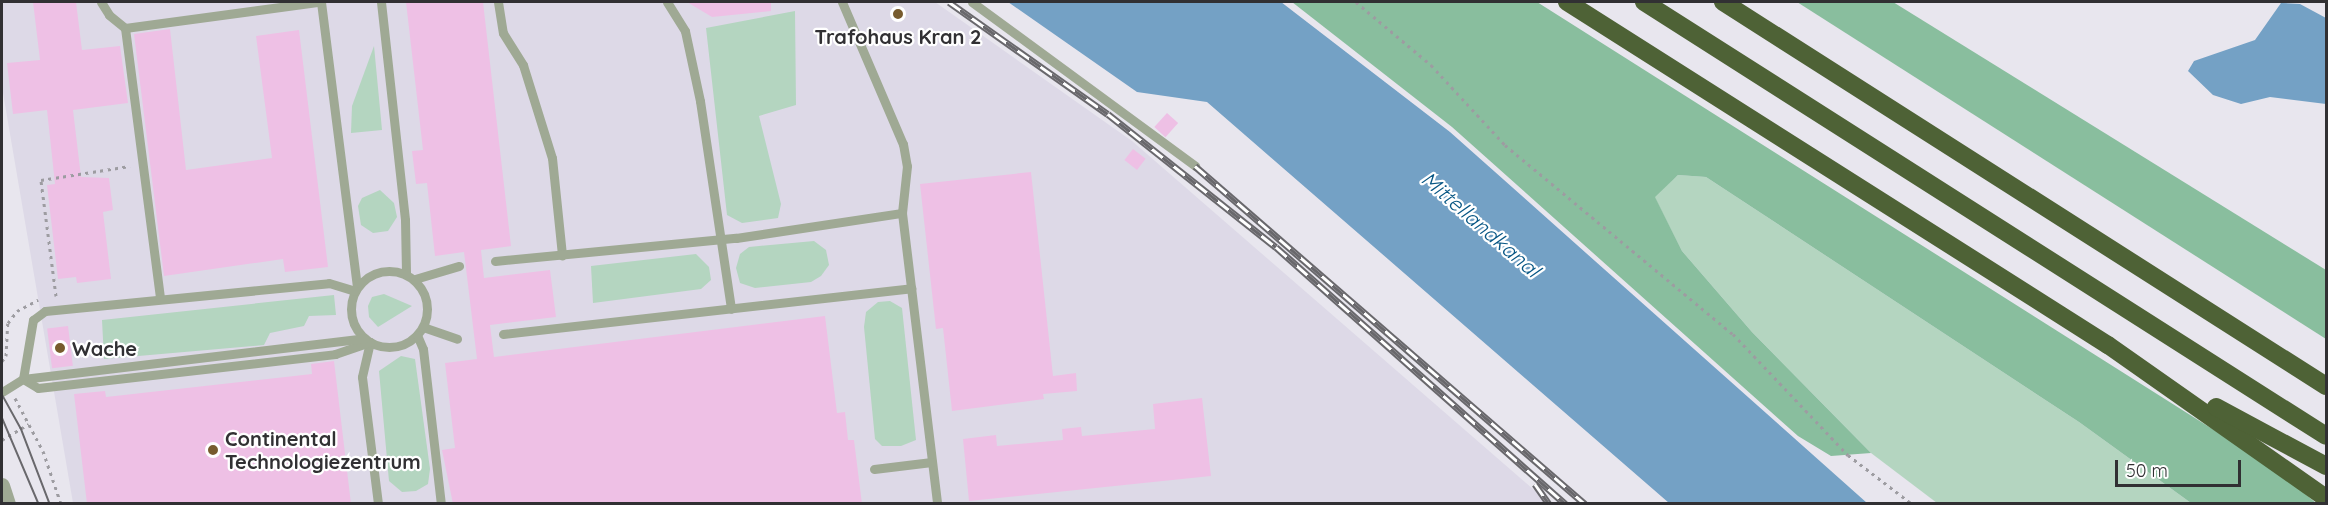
<!DOCTYPE html>
<html>
<head>
<meta charset="utf-8">
<style>
	body { margin:0 }
	#map { position:relative; width:2328px; height:505px; overflow:hidden; background:#e8e6ee; font-family:Quicksand,sans-serif }
	div>[style] { position:absolute }
	.built>* { inset:0; background:#ddd9e7 }
	.green>* { inset:0; background:#b4d5c0 }
	.forest>* { inset:0; background:#89be9e }
	.water>* { inset:0; background:#74a1c5 }
	.building>* { inset:0; background:#eec0e5; transform-origin:0 0 }
	.path>* { height:3px; margin-top:-1.5px; transform-origin:0; background:repeating-linear-gradient(90deg,#9d9ca1 0 3px,transparent 0 7.5px) }
	.service>* { height:9px; margin:-4.5px; padding:0 4.5px; transform-origin:4.5px; border-radius:4.5px; background:#9fa994 }
	.service>.ring { margin:-4.5px; padding:0; box-sizing:content-box; background:none; border:9px solid #9fa994; border-radius:50% }
	.tertiary>* { height:16px; margin:-8px; padding:0 8px; transform-origin:8px; border-radius:8px; background:#9fa994 }
	.motorway>* { height:18px; margin:-9px; padding:0 9px; transform-origin:9px; border-radius:9px; background:#4e6236 }
	.tram>* { height:1.5px; margin:-0.75px; padding:0 0.75px; transform-origin:0.75px; border-radius:0.75px; background:#69686c }
	.rail>* { height:7px; margin-top:-3.5px; transform-origin:0; background:repeating-linear-gradient(90deg,#fff 0 14px,#69686c 0 28px); box-sizing:border-box; border-block:2px solid #69686c }
	.dots>* { width:16px; height:16px; translate:-50% -50%; box-sizing:border-box; border:3px solid #fff; border-radius:50% }
	span { translate:-50% -50%; white-space:nowrap; text-align:center; line-height:1.15; -webkit-text-stroke:4.5px #fff; paint-order:stroke }
	.poi-label { font-size:20px; color:#313033; font-weight:700 }
	.left { translate:0 -50%; text-align:left }
	.water-label { font-size:21px; color:#085785; font-style:italic }
	.frame { position:absolute; inset:0; border:3px solid #313033; pointer-events:none }
	.scale { position:absolute; left:2115px; top:460px; width:126px; height:27px; box-sizing:border-box; border:3px solid #313033; border-top:0; padding-left:8px; font-size:18px; line-height:21px; white-space:nowrap; color:#313033; -webkit-text-stroke:4px #fff; paint-order:stroke }
</style>
</head>
<body>
<div id="map">
	<div class="built">
		<div style="clip-path:polygon(3px 2px,935px 2px,1132px 141px,1549px 503px,73px 503px,2px 87px)"></div>
	</div>
	<div class="green">
		<div style="clip-path:polygon(795px 11px,796px 105px,759px 116px,781px 204px,778px 218px,742px 223px,727px 215px,706px 28px)"></div>
		<div style="clip-path:polygon(374px 46px,382px 130px,351px 133px,352px 106px)"></div>
		<div style="clip-path:polygon(1678px 175px,1706px 177px,2079px 422px,2191px 503px,1937px 503px,1871px 453px,1752px 332px,1682px 251px,1654px 196px)"></div>
		<div style="clip-path:polygon(380px 190px,394px 203px,397px 217px,388px 231px,373px 233px,361px 225px,358px 206px,362px 198px)"></div>
		<div style="clip-path:polygon(814px 241px,826px 250px,829px 265px,821px 276px,811px 282px,755px 288px,740px 283px,736px 268px,740px 254px,749px 247px)"></div>
		<div style="clip-path:polygon(696px 254px,709px 267px,711px 280px,701px 289px,593px 303px,591px 266px)"></div>
		<div style="clip-path:polygon(384px 294px,412px 306px,378px 327px,369px 317px,368px 306px,372px 297px)"></div>
		<div style="clip-path:polygon(334px 295px,336px 315px,309px 316px,304px 326px,270px 333px,264px 345px,104px 359px,102px 320px)"></div>
		<div style="clip-path:polygon(890px 301px,902px 308px,916px 440px,901px 446px,882px 446px,875px 439px,864px 327px,866px 312px,878px 302px)"></div>
		<div style="clip-path:polygon(401px 356px,415px 359px,430px 469px,428px 484px,416px 491px,402px 492px,389px 481px,379px 371px)"></div>
	</div>
	<div class="forest">
		<div style="clip-path:polygon(1292px 2px,1537px 2px,2274px 468px,2316px 503px,2191px 503px,2079px 422px,1706px 177px,1678px 175px,1655px 197px,1682px 251px,1752px 332px,1871px 453px,1831px 456px,1798px 436px,1452px 127px)"></div>
		<div style="clip-path:polygon(1797px 2px,1893px 2px,2326px 270px,2326px 339px)"></div>
	</div>
	<div class="water">
		<div style="clip-path:polygon(1008px 2px,1281px 2px,1450px 132px,1867px 503px,1669px 503px,1207px 102px,1137px 92px)"></div>
		<div style="clip-path:polygon(2281px 3px,2300px 4px,2326px 18px,2326px 104px,2270px 97px,2241px 104px,2213px 95px,2188px 71px,2194px 61px,2255px 40px)"></div>
	</div>
	<div class="building">
		<div style="clip-path:polygon(33px 2px,76px 2px,82px 50px,120px 46px,128px 103px,73px 110px,81px 177px,109px 178px,113px 210px,103px 212px,111px 279px,77px 283px,76px 277px,58px 279px,47px 185px,55px 184px,47px 110px,13px 114px,7px 63px,40px 60px)"></div>
		<div style="clip-path:polygon(406px 2px,483px 2px,511px 246px,481px 250px,484px 278px,550px 270px,556px 317px,490px 325px,494px 357px,825px 316px,837px 413px,845px 412px,848px 440px,854px 440px,862px 504px,453px 504px,442px 450px,455px 448px,445px 363px,477px 359px,464px 252px,435px 256px,427px 183px,416px 184px,412px 151px,423px 150px)"></div>
		<div style="clip-path:polygon(687px 2px,771px 2px,771px 11px,712px 17px)"></div>
		<div style="clip-path:polygon(170px 29px,186px 170px,272px 158px,256px 36px,299px 30px,328px 267px,285px 272px,283px 259px,164px 276px,134px 34px)"></div>
		<div style="left:1167px;top:113px;width:15px;height:19px;rotate:42deg"></div>
		<div style="left:1133px;top:149px;width:16px;height:14px;rotate:38deg"></div>
		<div style="clip-path:polygon(1031px 172px,1053px 376px,1076px 373px,1077px 391px,1043px 394px,1044px 399px,952px 411px,943px 328px,936px 329px,920px 184px)"></div>
		<div style="left:68px;top:326px;width:40px;height:21px;rotate:83deg"></div>
		<div style="clip-path:polygon(334px 361px,351px 504px,87px 504px,74px 394px,105px 391px,106px 397px,312px 374px,311px 364px)"></div>
		<div style="clip-path:polygon(1202px 398px,1211px 476px,969px 501px,963px 439px,996px 435px,997px 446px,1063px 440px,1062px 429px,1081px 427px,1082px 436px,1155px 429px,1153px 404px)"></div>
	</div>
	<div class="path">
		<div style="left:1356px;top:2px;width:98px;rotate:40deg"></div>
		<div style="left:1431px;top:65px;width:109px;rotate:47.2deg"></div>
		<div style="left:1505px;top:145px;width:296px;rotate:39.7deg"></div>
		<div style="left:1733px;top:334px;width:167px;rotate:46.5deg"></div>
		<div style="left:1848px;top:455px;width:81px;rotate:37.4deg"></div>
		<div style="left:56px;top:296px;width:117px;rotate:-97.4deg"></div>
		<div style="left:41px;top:180px;width:90px;rotate:-8.9deg"></div>
		<div style="left:2px;top:361px;width:6px;rotate:-51deg"></div>
		<div style="left:6px;top:356px;width:33px;rotate:-87deg"></div>
		<div style="left:8px;top:323px;width:15px;rotate:-53deg"></div>
		<div style="left:17px;top:311px;width:24px;rotate:-28deg"></div>
		<div style="left:15px;top:398px;width:60px;rotate:62.2deg"></div>
		<div style="left:43px;top:451px;width:56px;rotate:71.2deg"></div>
		<div style="left:2px;top:440px;width:31px;rotate:-31deg"></div>
	</div>
	<div class="service">
		<div style="left:101px;top:2px;width:15px;rotate:58deg"></div>
		<div style="left:109px;top:15px;width:21px;rotate:39deg"></div>
		<div style="left:125px;top:28px;width:273px;rotate:82.6deg"></div>
		<div style="left:321px;top:2px;width:287px;rotate:82.8deg"></div>
		<div style="left:381px;top:2px;width:219px;rotate:83.7deg"></div>
		<div style="left:405px;top:220px;width:54px;rotate:88.9deg"></div>
		<div style="left:498px;top:2px;width:31px;rotate:81deg"></div>
		<div style="left:503px;top:33px;width:38px;rotate:58deg"></div>
		<div style="left:523px;top:65px;width:97px;rotate:72.7deg"></div>
		<div style="left:552px;top:158px;width:98px;rotate:84.1deg"></div>
		<div style="left:667px;top:2px;width:34px;rotate:58deg"></div>
		<div style="left:685px;top:31px;width:72px;rotate:77.9deg"></div>
		<div style="left:700px;top:101px;width:210px;rotate:81.5deg"></div>
		<div style="left:842px;top:2px;width:155px;rotate:66.8deg"></div>
		<div style="left:903px;top:144px;width:22px;rotate:80deg"></div>
		<div style="left:907px;top:166px;width:47px;rotate:96.1deg"></div>
		<div style="left:972px;top:2px;width:277px;rotate:36.3deg"></div>
		<div style="left:125px;top:28px;width:194px;rotate:-7.7deg"></div>
		<div style="left:495px;top:261px;width:242px;rotate:-5.5deg"></div>
		<div style="left:736px;top:238px;width:168px;rotate:-8.6deg"></div>
		<div style="left:902px;top:213px;width:293px;rotate:83.1deg"></div>
		<div class="ring" style="left:351px;top:271px;width:67px;height:67px"></div>
		<div style="left:415px;top:279px;width:46px;rotate:-16.5deg"></div>
		<div style="left:423px;top:327px;width:36px;rotate:19deg"></div>
		<div style="left:503px;top:334px;width:411px;rotate:-6.4deg"></div>
		<div style="left:417px;top:335px;width:15px;rotate:67deg"></div>
		<div style="left:423px;top:349px;width:156px;rotate:83.4deg"></div>
		<div style="left:370px;top:342px;width:36px;rotate:103deg"></div>
		<div style="left:362px;top:377px;width:128px;rotate:82.8deg"></div>
		<div style="left:23px;top:379px;width:17px;rotate:31deg"></div>
		<div style="left:38px;top:388px;width:299px;rotate:-6.5deg"></div>
		<div style="left:335px;top:354px;width:37px;rotate:-19deg"></div>
		<div style="left:23px;top:379px;width:344px;rotate:-6.8deg"></div>
		<div style="left:2px;top:392px;width:25px;rotate:-32deg"></div>
		<div style="left:23px;top:379px;width:60px;rotate:-80.4deg"></div>
		<div style="left:33px;top:320px;width:15px;rotate:-37deg"></div>
		<div style="left:45px;top:311px;width:285px;rotate:-5.6deg"></div>
		<div style="left:329px;top:283px;width:27px;rotate:17deg"></div>
		<div style="left:874px;top:469px;width:58px;rotate:-6.9deg"></div>
	</div>
	<div class="tertiary">
		<div style="left:2px;top:486px;width:19px;rotate:72deg"></div>
	</div>
	<div class="motorway">
		<div style="left:1567px;top:2px;width:641px;rotate:32.38deg"></div>
		<div style="left:2108px;top:345px;width:266px;rotate:35.1deg"></div>
		<div style="left:1644px;top:2px;width:808px;rotate:32.47deg"></div>
		<div style="left:1723px;top:2px;width:715px;rotate:32.49deg"></div>
		<div style="left:2216px;top:407px;width:125px;rotate:28.2deg"></div>
	</div>
	<div class="tram">
		<div style="left:2px;top:394px;width:39px;rotate:61deg"></div>
		<div style="left:21px;top:428px;width:81px;rotate:69.1deg"></div>
		<div style="left:2px;top:417px;width:95px;rotate:67deg"></div>
	</div>
	<div class="rail">
		<div style="left:949px;top:2px;width:194px;rotate:35.2deg"></div>
		<div style="left:1108px;top:114px;width:214px;rotate:38.4deg"></div>
		<div style="left:1276px;top:247px;width:387px;rotate:41.6deg"></div>
		<div style="left:1195px;top:166px;width:516px;rotate:40.91deg"></div>
		<div style="left:1535px;top:484px;width:24px;rotate:55deg"></div>
	</div>
	<div class="dots">
		<div style="left:898px;top:14px;background:#775b2e"></div>
		<div style="left:60px;top:348px;background:#775b2e"></div>
		<div style="left:213px;top:450px;background:#775b2e"></div>
	</div>
	<div class="poi-label">
		<span style="left:898px;top:36px">Trafohaus Kran 2</span>
		<span class="left" style="left:72px;top:348px">Wache</span>
		<span class="left" style="left:225px;top:450px">Continental<br>Technologiezentrum</span>
	</div>
	<div class="water-label">
		<span style="left:1481px;top:224px;rotate:41deg">Mittellandkanal</span>
	</div>
	<div class="frame"></div>
	<div class="scale">50 m</div>
</div>
</body>
</html>
